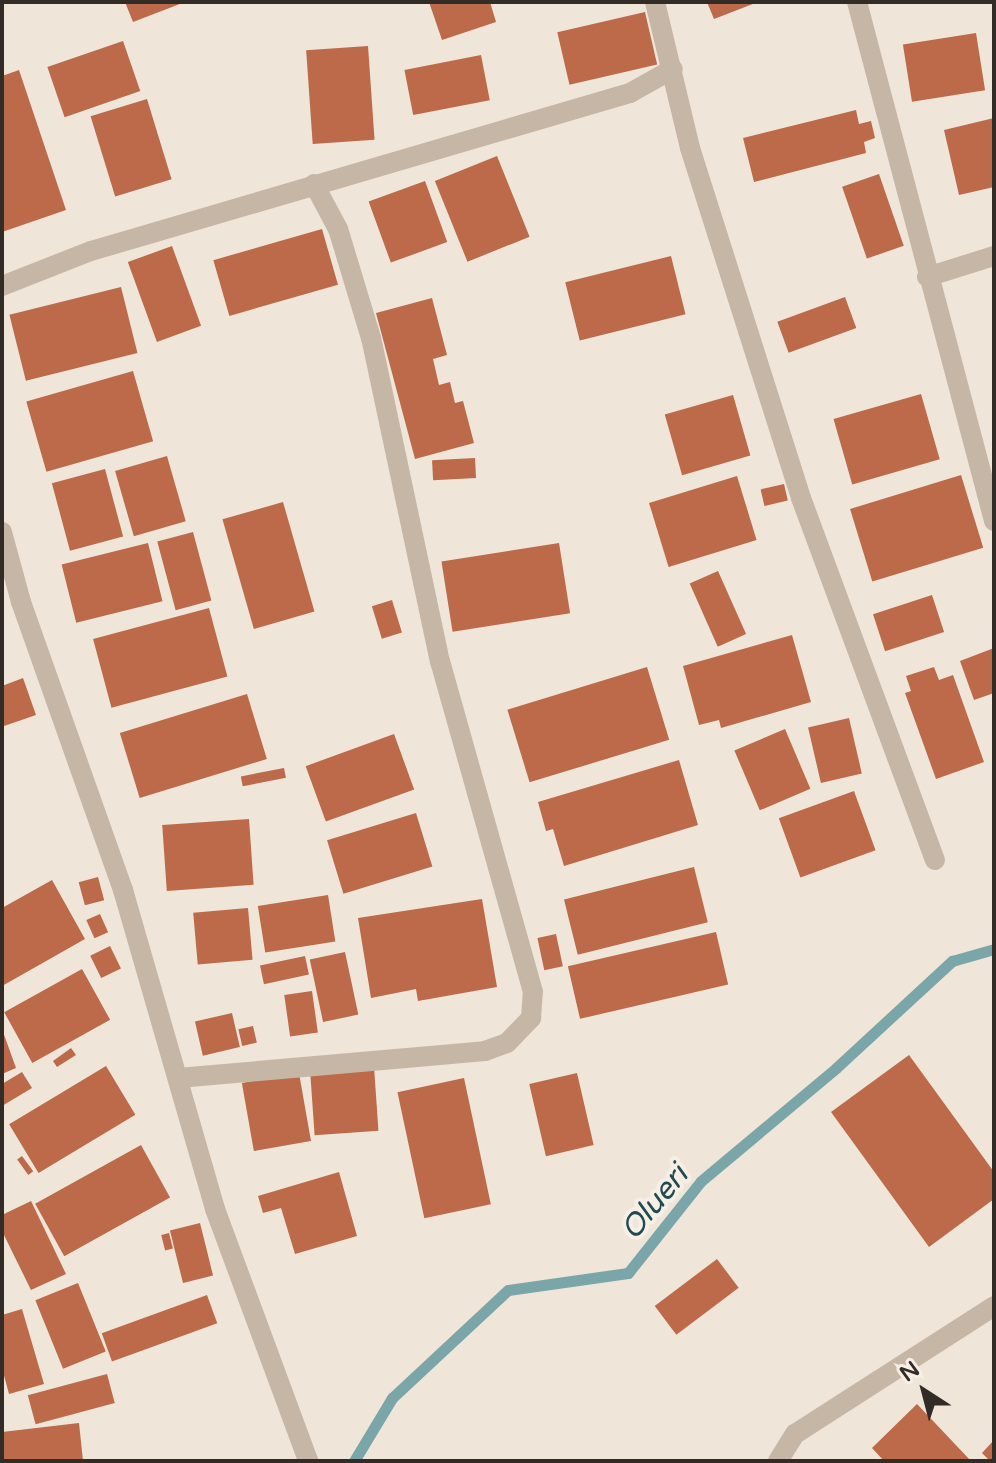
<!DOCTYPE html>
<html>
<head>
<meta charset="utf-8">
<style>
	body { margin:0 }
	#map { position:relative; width:996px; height:1463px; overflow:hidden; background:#efe5d9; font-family:"Varela Round",sans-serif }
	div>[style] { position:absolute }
	.stream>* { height:11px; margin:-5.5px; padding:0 5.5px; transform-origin:5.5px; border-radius:5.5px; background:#7aa6a9 }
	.building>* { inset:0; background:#bc6a49; transform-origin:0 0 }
	.street>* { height:20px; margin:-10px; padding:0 10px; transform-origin:10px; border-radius:10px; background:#c6b6a6 }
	span { translate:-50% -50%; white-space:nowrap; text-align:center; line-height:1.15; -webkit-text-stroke:8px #f7efe5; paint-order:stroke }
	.water-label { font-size:30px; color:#1f4b50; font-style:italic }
	.frame { position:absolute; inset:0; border:4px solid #322b26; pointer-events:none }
	.north { position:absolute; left:884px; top:1351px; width:80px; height:80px; -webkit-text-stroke:6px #f7efe5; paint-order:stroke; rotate:324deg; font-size:22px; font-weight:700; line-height:32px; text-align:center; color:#322b26 }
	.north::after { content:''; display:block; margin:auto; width:28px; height:36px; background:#322b26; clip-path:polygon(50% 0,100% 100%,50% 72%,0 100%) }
</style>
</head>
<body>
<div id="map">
	<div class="stream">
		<div style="left:354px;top:1461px;width:74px;rotate:-58.9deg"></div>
		<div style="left:392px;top:1398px;width:158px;rotate:-43deg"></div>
		<div style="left:508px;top:1290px;width:121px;rotate:-8.1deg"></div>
		<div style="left:628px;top:1273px;width:117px;rotate:-51.6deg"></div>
		<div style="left:701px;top:1181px;width:176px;rotate:-39.9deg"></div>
		<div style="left:836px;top:1068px;width:158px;rotate:-42.7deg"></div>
		<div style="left:952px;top:961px;width:44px;rotate:-15.9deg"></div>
	</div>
	<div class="building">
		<div style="clip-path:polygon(125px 2px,185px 2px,133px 22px)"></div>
		<div style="clip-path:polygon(429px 2px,490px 2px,496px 22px,442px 40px)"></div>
		<div style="clip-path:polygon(707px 2px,758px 2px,714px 19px)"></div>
		<div style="left:645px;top:12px;width:54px;height:90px;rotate:77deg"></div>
		<div style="left:976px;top:33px;width:58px;height:74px;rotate:81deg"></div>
		<div style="left:123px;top:41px;width:53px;height:80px;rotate:71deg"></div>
		<div style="left:368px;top:46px;width:94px;height:62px;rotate:86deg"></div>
		<div style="left:481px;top:55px;width:46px;height:78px;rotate:79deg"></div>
		<div style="clip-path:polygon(19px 70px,66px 210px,2px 232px,2px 76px)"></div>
		<div style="left:147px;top:99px;width:84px;height:59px;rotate:73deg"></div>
		<div style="clip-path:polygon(856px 110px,859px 124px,871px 121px,875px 138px,864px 142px,866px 153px,754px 182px,743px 138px)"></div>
		<div style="clip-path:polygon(994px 118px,994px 187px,959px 195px,944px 130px)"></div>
		<div style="left:497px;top:156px;width:87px;height:67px;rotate:68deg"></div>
		<div style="left:879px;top:174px;width:76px;height:39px;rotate:71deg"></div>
		<div style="left:425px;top:181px;width:65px;height:60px;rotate:70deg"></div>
		<div style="left:322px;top:229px;width:58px;height:113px;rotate:74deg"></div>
		<div style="left:172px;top:246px;width:85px;height:47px;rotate:70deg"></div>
		<div style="left:671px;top:256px;width:60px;height:109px;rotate:76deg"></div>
		<div style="left:121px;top:287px;width:68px;height:115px;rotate:76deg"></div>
		<div style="left:845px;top:297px;width:33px;height:72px;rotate:70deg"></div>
		<div style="clip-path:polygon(432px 298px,447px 355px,433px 359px,439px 385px,450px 382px,455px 403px,463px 401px,474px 443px,415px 459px,376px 313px)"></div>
		<div style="left:133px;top:371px;width:73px;height:111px;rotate:74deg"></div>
		<div style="left:921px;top:394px;width:68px;height:91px;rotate:74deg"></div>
		<div style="left:733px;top:395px;width:63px;height:71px;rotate:74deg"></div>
		<div style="left:167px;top:456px;width:68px;height:54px;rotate:74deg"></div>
		<div style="left:475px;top:458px;width:20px;height:43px;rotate:87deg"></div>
		<div style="left:105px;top:469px;width:70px;height:55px;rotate:75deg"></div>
		<div style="left:961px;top:475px;width:76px;height:116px;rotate:73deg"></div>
		<div style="left:737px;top:476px;width:67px;height:92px;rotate:73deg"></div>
		<div style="left:784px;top:484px;width:17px;height:24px;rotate:77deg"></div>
		<div style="left:283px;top:502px;width:114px;height:63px;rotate:74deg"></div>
		<div style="left:193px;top:532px;width:71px;height:37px;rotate:75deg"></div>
		<div style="left:148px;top:543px;width:60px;height:89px;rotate:76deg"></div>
		<div style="left:559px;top:543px;width:71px;height:119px;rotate:81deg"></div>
		<div style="left:718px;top:571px;width:69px;height:31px;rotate:66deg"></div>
		<div style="left:932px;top:595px;width:39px;height:62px;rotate:72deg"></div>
		<div style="left:392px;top:600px;width:34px;height:21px;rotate:73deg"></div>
		<div style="left:209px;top:608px;width:71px;height:120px;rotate:75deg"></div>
		<div style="clip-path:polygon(792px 635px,811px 702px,721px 728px,719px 720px,699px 725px,683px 666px)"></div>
		<div style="clip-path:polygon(994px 648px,994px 693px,974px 700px,960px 661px)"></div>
		<div style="left:647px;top:667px;width:76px;height:146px;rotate:73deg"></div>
		<div style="clip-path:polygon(934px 667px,939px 680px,953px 675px,984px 762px,936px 779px,905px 693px,911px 691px,906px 676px)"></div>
		<div style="clip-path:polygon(23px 678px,36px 715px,4px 726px,2px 686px)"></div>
		<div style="left:247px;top:694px;width:68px;height:133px;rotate:73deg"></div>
		<div style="left:849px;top:718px;width:57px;height:42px;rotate:77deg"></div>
		<div style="left:785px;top:729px;width:65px;height:55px;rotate:67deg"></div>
		<div style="left:394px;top:734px;width:59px;height:94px;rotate:70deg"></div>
		<div style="clip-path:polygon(679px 760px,698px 825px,564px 866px,553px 829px,546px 831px,538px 802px)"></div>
		<div style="left:284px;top:768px;width:10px;height:44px;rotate:79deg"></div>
		<div style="left:854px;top:791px;width:63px;height:80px;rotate:70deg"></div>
		<div style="left:416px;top:813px;width:56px;height:93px;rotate:73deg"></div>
		<div style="left:249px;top:819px;width:66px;height:87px;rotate:86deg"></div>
		<div style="left:694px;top:867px;width:57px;height:134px;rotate:76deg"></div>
		<div style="left:98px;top:877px;width:24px;height:20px;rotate:75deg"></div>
		<div style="clip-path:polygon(52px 880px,85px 939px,2px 986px,2px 908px)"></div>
		<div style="left:328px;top:895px;width:47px;height:71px;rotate:81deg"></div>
		<div style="clip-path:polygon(482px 899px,497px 987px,418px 1001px,416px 989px,371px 998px,358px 918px)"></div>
		<div style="left:248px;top:908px;width:52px;height:55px;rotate:85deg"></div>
		<div style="left:100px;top:914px;width:20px;height:15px;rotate:66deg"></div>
		<div style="left:716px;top:932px;width:54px;height:152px;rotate:77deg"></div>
		<div style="left:556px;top:934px;width:33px;height:19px;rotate:78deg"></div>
		<div style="left:110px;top:946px;width:25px;height:22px;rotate:64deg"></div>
		<div style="left:345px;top:952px;width:64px;height:36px;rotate:78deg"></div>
		<div style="left:305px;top:956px;width:19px;height:46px;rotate:78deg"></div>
		<div style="left:82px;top:969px;width:58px;height:89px;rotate:61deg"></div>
		<div style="left:312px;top:991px;width:42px;height:28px;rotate:82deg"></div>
		<div style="left:232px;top:1013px;width:35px;height:38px;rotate:77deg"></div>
		<div style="left:253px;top:1026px;width:17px;height:15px;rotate:77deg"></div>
		<div style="clip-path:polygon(2px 1029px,16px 1068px,2px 1074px)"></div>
		<div style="clip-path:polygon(71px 1048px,76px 1055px,57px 1067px,53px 1061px)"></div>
		<div style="clip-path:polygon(909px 1055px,994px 1172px,994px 1199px,929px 1247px,831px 1112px)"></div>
		<div style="left:106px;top:1066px;width:57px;height:113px;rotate:59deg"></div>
		<div style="left:374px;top:1067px;width:64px;height:64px;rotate:86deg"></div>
		<div style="clip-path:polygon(22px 1072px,32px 1088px,2px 1106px,2px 1084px)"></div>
		<div style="left:299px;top:1073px;width:69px;height:58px;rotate:80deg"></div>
		<div style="left:577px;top:1073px;width:74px;height:49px;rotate:77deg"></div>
		<div style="left:464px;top:1078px;width:129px;height:68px;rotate:78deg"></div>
		<div style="left:141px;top:1145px;width:60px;height:121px;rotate:61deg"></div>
		<div style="left:22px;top:1156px;width:19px;height:6px;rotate:54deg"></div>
		<div style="clip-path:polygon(339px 1172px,357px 1236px,295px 1254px,281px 1208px,263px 1213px,258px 1196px)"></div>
		<div style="clip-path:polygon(31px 1201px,66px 1274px,31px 1290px,2px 1231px,2px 1215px)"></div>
		<div style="left:200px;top:1223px;width:54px;height:31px;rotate:76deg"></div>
		<div style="left:169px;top:1233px;width:16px;height:8px;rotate:76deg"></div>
		<div style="left:717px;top:1259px;width:36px;height:78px;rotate:53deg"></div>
		<div style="left:78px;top:1283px;width:74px;height:46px;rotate:68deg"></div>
		<div style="left:207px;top:1295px;width:30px;height:112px;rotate:70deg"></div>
		<div style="clip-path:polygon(22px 1309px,44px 1384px,9px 1394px,2px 1368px,2px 1315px)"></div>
		<div style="left:107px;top:1374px;width:30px;height:82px;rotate:75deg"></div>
		<div style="clip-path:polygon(917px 1404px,971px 1461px,884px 1461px,872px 1448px)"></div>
		<div style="clip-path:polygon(79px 1423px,83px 1461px,2px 1461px,2px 1432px)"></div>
		<div style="clip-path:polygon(994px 1440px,994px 1461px,990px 1461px,982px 1453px)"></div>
	</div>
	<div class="street">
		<div style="left:655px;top:2px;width:150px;rotate:76.5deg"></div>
		<div style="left:690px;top:148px;width:367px;rotate:72.4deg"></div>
		<div style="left:801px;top:498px;width:386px;rotate:69.7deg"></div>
		<div style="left:857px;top:2px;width:537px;rotate:75.21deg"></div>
		<div style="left:927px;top:277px;width:70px;rotate:-17.4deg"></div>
		<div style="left:2px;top:286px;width:96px;rotate:-21.5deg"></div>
		<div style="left:91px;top:251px;width:562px;rotate:-16.34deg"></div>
		<div style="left:630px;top:93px;width:49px;rotate:-29.2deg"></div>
		<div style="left:2px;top:532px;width:73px;rotate:74.8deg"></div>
		<div style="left:21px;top:602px;width:306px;rotate:70.5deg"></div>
		<div style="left:123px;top:890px;width:332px;rotate:73.9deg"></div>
		<div style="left:215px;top:1209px;width:269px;rotate:69.7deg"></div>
		<div style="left:178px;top:1078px;width:308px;rotate:-5deg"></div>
		<div style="left:485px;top:1051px;width:23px;rotate:-20deg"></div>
		<div style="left:507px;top:1043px;width:35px;rotate:-46deg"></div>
		<div style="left:531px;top:1018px;width:26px;rotate:-86deg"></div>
		<div style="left:533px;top:992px;width:343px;rotate:-105.7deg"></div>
		<div style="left:440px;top:662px;width:331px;rotate:-102deg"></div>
		<div style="left:371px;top:338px;width:114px;rotate:-106.8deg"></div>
		<div style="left:338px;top:229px;width:51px;rotate:-118.1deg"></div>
		<div style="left:778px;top:1461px;width:32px;rotate:-58deg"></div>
		<div style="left:795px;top:1434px;width:237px;rotate:-32.7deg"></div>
	</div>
	<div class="water-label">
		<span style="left:655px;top:1203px;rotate:-50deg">Olueri</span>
	</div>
	<div class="frame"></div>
	<div class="north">N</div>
</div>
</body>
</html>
